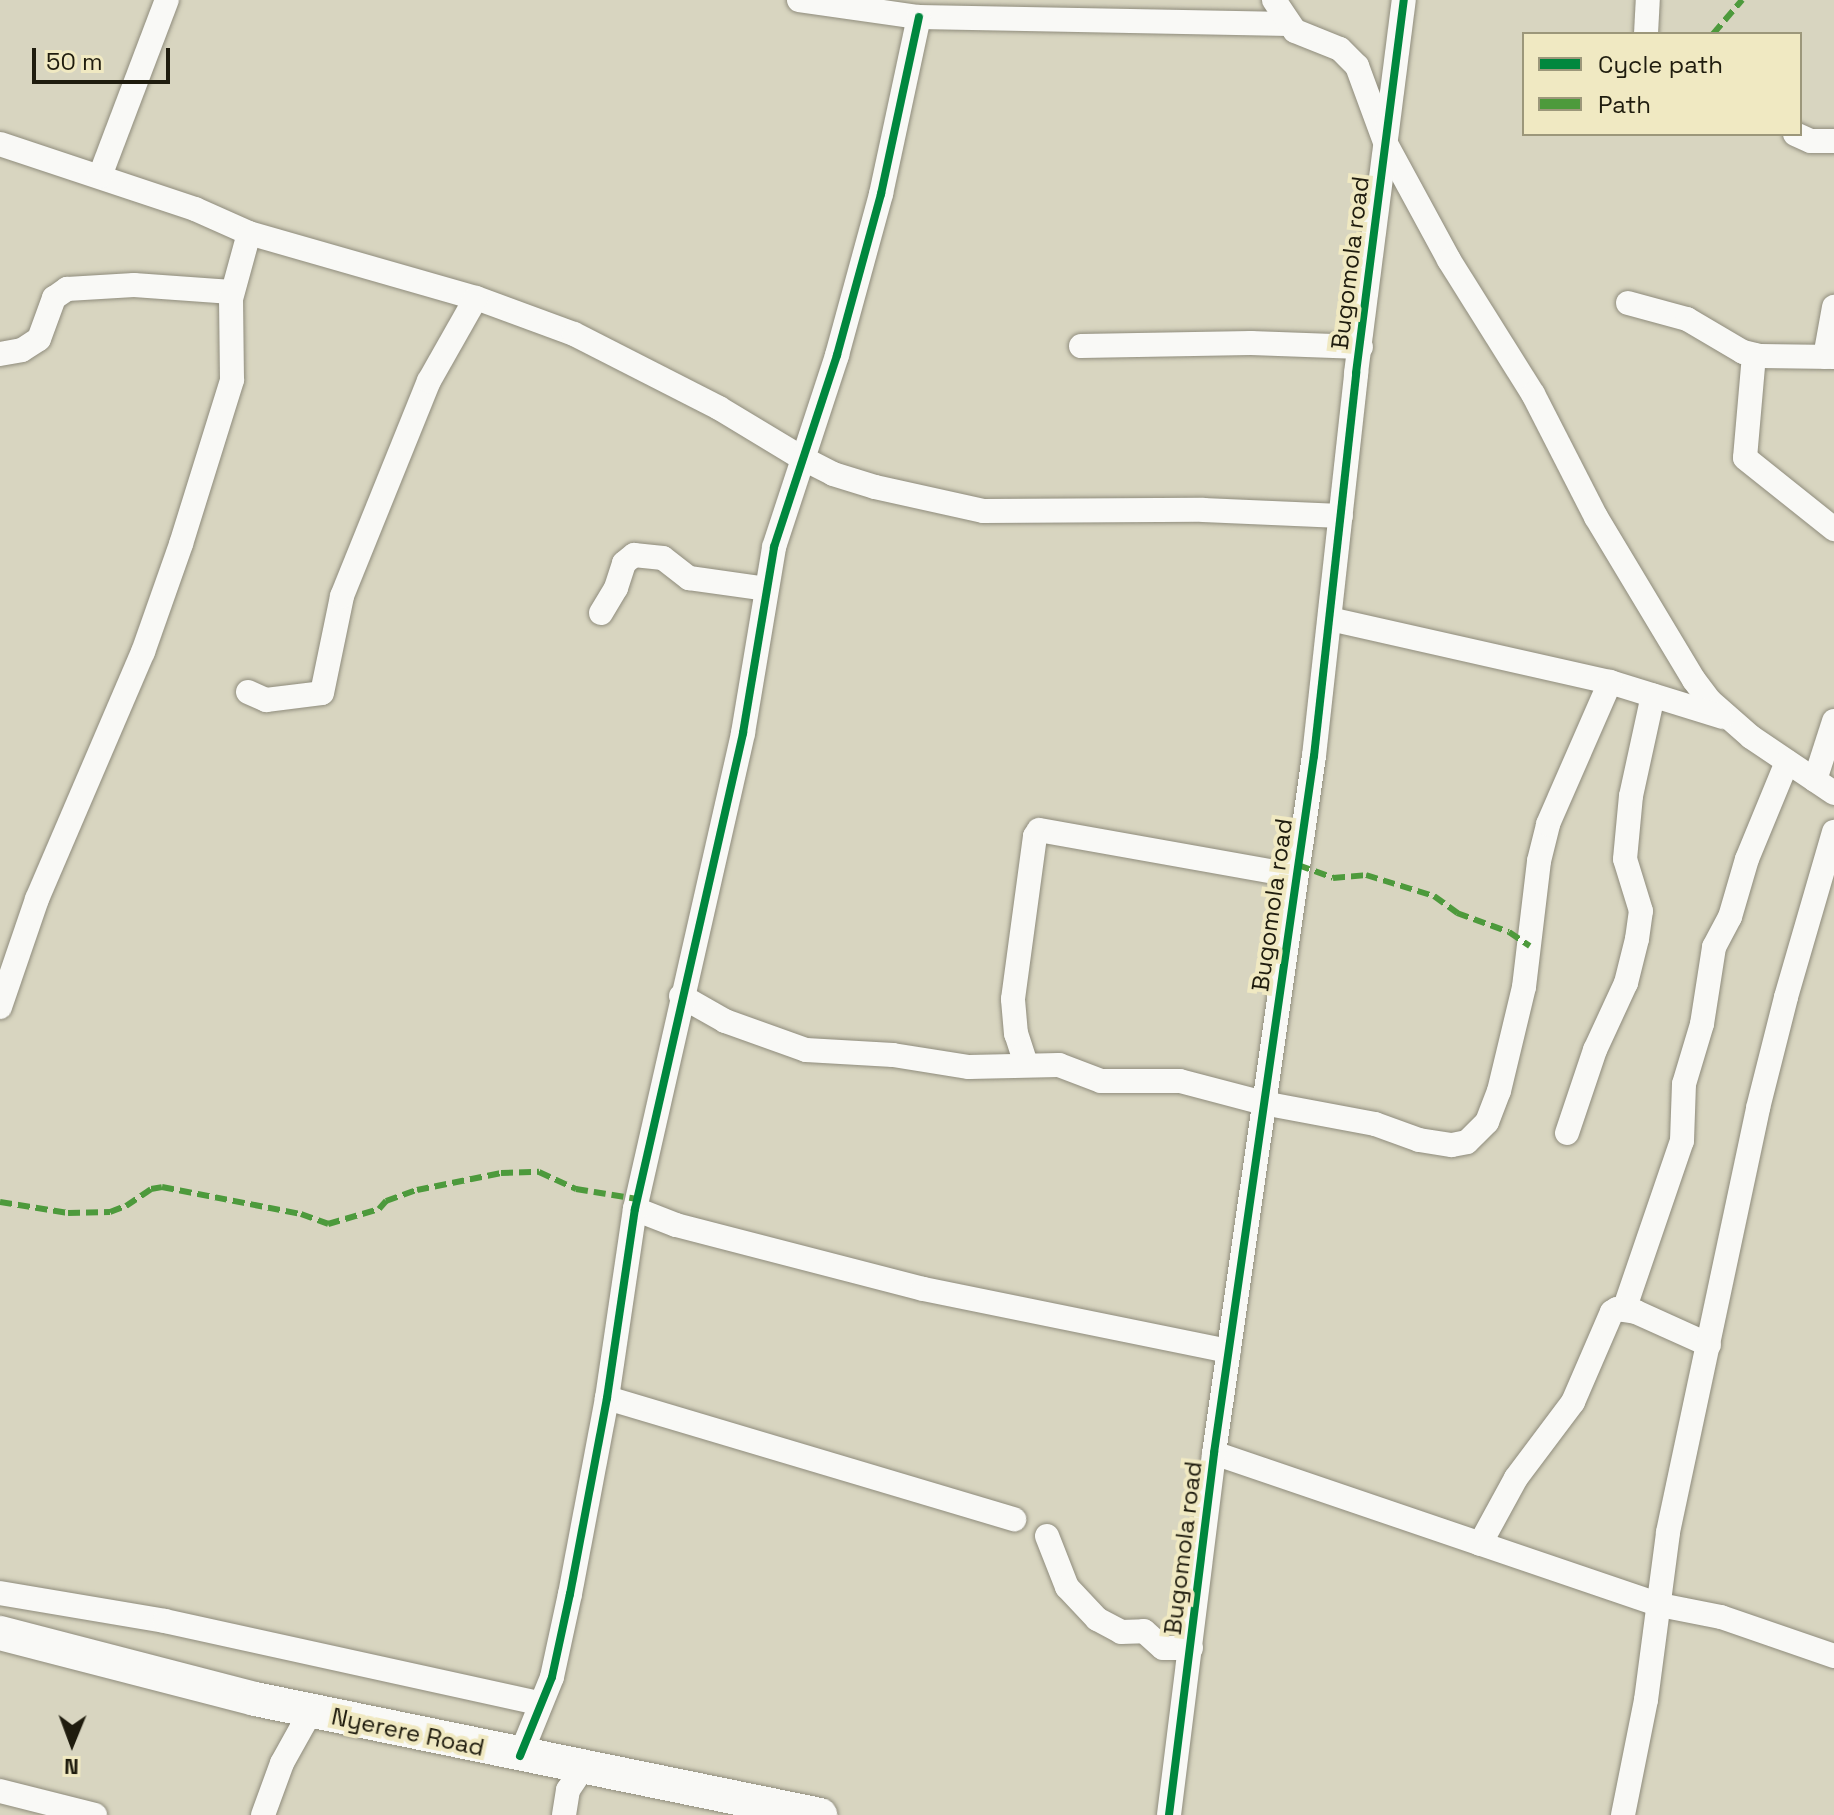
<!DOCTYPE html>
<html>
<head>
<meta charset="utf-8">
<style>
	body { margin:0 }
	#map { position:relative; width:1834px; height:1815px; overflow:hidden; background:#d8d5c0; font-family:"Space Grotesk",sans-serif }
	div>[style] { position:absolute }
	.roads { filter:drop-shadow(0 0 2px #8f8c7c) drop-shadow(0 0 2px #8f8c7c) }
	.minor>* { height:24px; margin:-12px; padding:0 12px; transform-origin:12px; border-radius:12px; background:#f9f9f6 }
	.highway>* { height:34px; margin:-17px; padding:0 17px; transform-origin:17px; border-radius:17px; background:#f9f9f6 }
	.quiet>* { height:6px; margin-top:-3px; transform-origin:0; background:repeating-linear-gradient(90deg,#4d9a3c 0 12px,transparent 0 18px) }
	.cycleway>* { height:8px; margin:-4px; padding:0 4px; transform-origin:4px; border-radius:4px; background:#00873e }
	span { translate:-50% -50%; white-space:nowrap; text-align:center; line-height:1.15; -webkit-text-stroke:8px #f0e9c2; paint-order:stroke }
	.street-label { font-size:24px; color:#1f1c0e }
	.legend { position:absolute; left:1522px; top:32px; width:280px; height:104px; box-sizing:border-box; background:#f0e9c2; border:2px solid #9c977a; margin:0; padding:10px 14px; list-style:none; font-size:24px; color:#1f1c0e }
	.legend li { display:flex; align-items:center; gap:16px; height:40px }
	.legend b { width:40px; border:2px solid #9c977a }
	.north { position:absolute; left:32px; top:1703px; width:80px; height:80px; -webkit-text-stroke:6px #f0e9c2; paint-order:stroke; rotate:181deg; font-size:22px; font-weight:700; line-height:32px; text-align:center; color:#1f1c0e }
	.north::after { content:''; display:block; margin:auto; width:28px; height:36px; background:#1f1c0e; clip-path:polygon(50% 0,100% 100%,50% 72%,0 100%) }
	.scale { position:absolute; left:32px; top:48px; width:138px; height:36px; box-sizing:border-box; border:4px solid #1f1c0e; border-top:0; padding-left:10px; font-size:24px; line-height:28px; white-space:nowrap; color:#1f1c0e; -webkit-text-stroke:6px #f0e9c2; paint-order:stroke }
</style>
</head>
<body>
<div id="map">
	<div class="roads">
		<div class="minor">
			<div style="left:799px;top:0;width:121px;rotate:8.1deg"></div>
			<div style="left:919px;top:17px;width:370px;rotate:1.1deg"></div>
			<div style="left:1274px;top:0;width:37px;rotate:56deg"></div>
			<div style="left:1295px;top:31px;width:48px;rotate:21.8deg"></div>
			<div style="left:1340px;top:49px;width:24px;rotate:45deg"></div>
			<div style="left:1357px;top:66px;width:81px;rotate:69.8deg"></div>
			<div style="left:1385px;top:142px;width:134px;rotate:61.5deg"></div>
			<div style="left:1449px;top:260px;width:158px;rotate:57.9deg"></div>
			<div style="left:1533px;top:394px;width:138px;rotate:62.9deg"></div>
			<div style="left:1596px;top:517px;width:190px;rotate:59deg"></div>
			<div style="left:1694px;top:680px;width:26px;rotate:53deg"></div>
			<div style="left:1710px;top:701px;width:55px;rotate:41.3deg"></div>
			<div style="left:1751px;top:737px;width:100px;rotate:34deg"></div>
			<div style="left:1646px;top:34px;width:34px;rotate:-87deg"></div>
			<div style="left:1795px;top:134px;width:17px;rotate:24deg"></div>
			<div style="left:1811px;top:141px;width:23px"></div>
			<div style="left:0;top:144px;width:206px;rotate:18.4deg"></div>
			<div style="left:195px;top:209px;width:59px;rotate:24deg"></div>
			<div style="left:249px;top:233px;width:236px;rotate:16deg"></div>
			<div style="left:476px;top:298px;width:104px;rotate:20.2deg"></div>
			<div style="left:574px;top:334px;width:163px;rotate:27deg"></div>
			<div style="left:719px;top:408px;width:97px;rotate:31.1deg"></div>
			<div style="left:802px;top:458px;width:35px;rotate:27deg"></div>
			<div style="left:833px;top:474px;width:44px;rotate:17.2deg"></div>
			<div style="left:875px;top:487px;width:111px;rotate:12.5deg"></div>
			<div style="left:983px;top:511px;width:220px;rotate:-0.3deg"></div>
			<div style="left:1203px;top:510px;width:138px;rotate:2.5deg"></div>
			<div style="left:100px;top:176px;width:188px;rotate:-69.2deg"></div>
			<div style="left:1628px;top:303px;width:61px;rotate:15.2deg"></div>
			<div style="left:1687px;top:319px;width:65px;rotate:30.5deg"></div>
			<div style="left:1743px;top:352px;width:17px;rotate:13deg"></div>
			<div style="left:1760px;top:356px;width:74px;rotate:0.8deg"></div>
			<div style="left:1081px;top:346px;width:170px;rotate:-1deg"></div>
			<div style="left:1251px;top:343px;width:110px;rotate:2.1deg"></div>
			<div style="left:0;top:354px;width:22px;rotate:-10deg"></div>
			<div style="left:22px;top:350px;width:20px;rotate:-33deg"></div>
			<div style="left:39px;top:339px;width:44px;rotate:-69.9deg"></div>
			<div style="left:54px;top:298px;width:16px;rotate:-35deg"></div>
			<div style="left:67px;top:289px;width:67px;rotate:-3.4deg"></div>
			<div style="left:134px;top:285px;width:98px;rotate:4.1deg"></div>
			<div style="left:1754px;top:355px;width:103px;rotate:95deg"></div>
			<div style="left:1745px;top:458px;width:114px;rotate:38.6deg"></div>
			<div style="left:1825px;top:357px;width:51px;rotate:-79.8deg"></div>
			<div style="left:601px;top:613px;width:29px;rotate:-59deg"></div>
			<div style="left:616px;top:588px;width:26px;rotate:-72deg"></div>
			<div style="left:624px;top:563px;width:13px;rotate:-39deg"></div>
			<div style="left:634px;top:555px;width:29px;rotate:6deg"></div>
			<div style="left:663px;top:558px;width:33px;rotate:38deg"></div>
			<div style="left:689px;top:578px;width:78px;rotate:8.1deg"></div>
			<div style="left:1330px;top:619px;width:287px;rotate:12.7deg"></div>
			<div style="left:1610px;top:682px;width:118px;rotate:17.2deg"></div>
			<div style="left:248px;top:692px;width:20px;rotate:24deg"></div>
			<div style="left:266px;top:700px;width:56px;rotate:-7.1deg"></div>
			<div style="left:322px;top:693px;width:99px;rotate:-78.3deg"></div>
			<div style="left:342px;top:596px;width:232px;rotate:-68deg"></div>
			<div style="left:429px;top:381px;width:95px;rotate:-60.5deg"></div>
			<div style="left:1815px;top:780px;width:62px;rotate:-72.1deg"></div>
			<div style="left:681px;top:996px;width:51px;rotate:29.6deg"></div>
			<div style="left:725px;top:1021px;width:86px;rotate:19.7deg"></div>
			<div style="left:806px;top:1050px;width:87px;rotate:3.3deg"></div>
			<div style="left:893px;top:1055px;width:77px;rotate:9deg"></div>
			<div style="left:969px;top:1067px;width:90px;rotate:-1.3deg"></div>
			<div style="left:1059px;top:1065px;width:45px;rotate:20.9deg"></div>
			<div style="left:1101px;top:1081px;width:79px"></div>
			<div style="left:1180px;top:1081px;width:86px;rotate:14.8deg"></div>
			<div style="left:1263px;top:1103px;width:114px;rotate:10.6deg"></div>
			<div style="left:1375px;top:1124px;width:47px;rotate:20deg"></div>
			<div style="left:1419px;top:1140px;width:33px;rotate:9deg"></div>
			<div style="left:1452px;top:1145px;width:15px;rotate:-11deg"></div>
			<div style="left:1467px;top:1142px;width:28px;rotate:-45deg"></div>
			<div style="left:1487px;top:1122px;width:33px;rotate:-69deg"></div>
			<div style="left:1499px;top:1091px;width:107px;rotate:-76.5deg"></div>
			<div style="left:1524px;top:987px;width:127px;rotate:-83.2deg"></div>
			<div style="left:1539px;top:861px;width:38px;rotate:-76deg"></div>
			<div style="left:1548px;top:824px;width:155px;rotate:-66.4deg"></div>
			<div style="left:0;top:1007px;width:114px;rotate:-71.1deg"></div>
			<div style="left:37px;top:899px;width:269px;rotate:-66.8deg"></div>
			<div style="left:143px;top:652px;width:114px;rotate:-70.6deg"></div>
			<div style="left:181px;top:544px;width:172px;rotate:-72.7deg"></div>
			<div style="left:232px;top:380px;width:81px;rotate:-90.7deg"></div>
			<div style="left:231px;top:299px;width:68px;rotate:-74.7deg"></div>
			<div style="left:1026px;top:1064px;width:32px;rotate:-108deg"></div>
			<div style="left:1016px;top:1034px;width:35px;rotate:-95deg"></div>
			<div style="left:1013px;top:999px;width:164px;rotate:-82.3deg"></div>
			<div style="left:1035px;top:836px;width:7px;rotate:-56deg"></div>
			<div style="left:1039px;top:830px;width:261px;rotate:10.1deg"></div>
			<div style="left:1567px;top:1133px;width:88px;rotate:-71.4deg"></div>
			<div style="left:1595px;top:1050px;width:74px;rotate:-65.2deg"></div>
			<div style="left:1626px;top:983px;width:45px;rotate:-76deg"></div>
			<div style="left:1637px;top:939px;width:28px;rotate:-82deg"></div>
			<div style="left:1641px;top:911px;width:54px;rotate:-107.1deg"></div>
			<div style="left:1625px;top:859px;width:63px;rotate:-84.6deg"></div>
			<div style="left:1631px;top:796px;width:103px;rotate:-77.7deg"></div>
			<div style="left:635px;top:1209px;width:44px;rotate:21.3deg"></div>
			<div style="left:676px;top:1225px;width:255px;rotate:14.5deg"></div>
			<div style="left:923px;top:1289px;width:312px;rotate:11.5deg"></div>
			<div style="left:1624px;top:1310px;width:179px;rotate:-71.1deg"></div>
			<div style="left:1682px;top:1141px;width:57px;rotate:-88deg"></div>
			<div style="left:1684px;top:1084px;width:63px;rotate:-73.3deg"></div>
			<div style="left:1702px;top:1024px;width:78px;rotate:-81.1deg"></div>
			<div style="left:1714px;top:947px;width:34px;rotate:-62deg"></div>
			<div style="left:1730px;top:917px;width:60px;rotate:-73.7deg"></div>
			<div style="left:1747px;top:859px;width:105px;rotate:-67.6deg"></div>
			<div style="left:607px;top:1398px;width:425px;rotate:16.6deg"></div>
			<div style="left:1214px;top:1453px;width:471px;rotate:18.8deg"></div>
			<div style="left:1660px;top:1605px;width:62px;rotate:11.1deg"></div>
			<div style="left:1721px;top:1617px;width:120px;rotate:19deg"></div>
			<div style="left:1047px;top:1536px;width:55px;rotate:68.6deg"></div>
			<div style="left:1067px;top:1587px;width:44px;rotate:46.8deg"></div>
			<div style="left:1097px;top:1619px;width:27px;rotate:28deg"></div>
			<div style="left:1121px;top:1632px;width:23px;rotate:-2deg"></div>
			<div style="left:1144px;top:1631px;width:25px;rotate:42deg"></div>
			<div style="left:1163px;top:1648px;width:28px"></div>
			<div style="left:1480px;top:1544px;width:75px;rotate:-61.4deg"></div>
			<div style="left:1516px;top:1478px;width:95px;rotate:-53.1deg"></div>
			<div style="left:1573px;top:1402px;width:98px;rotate:-66.6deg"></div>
			<div style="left:1612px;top:1312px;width:6px;rotate:-31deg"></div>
			<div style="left:1617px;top:1309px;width:19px;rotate:9deg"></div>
			<div style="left:1636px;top:1312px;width:80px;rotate:24.3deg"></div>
			<div style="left:0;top:1593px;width:167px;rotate:9.6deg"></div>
			<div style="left:165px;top:1621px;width:383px;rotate:12.4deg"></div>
			<div style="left:520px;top:1756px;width:85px;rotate:-67.9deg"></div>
			<div style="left:552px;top:1677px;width:85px;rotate:-77.8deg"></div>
			<div style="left:570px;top:1594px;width:199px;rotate:-79.3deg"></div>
			<div style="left:607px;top:1398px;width:191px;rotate:-81.6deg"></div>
			<div style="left:635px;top:1209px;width:488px;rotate:-77.2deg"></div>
			<div style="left:743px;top:733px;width:189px;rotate:-80.5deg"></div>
			<div style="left:774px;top:547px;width:202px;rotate:-71.8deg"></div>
			<div style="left:837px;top:355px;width:167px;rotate:-74.7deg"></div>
			<div style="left:881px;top:194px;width:181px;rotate:-77.9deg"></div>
			<div style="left:0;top:1791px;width:98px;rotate:14.2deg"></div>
			<div style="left:263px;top:1815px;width:55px;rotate:-69.9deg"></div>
			<div style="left:282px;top:1763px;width:60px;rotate:-60.9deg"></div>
			<div style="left:564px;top:1815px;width:25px;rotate:-81deg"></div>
			<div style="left:568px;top:1790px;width:27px;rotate:-56deg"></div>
			<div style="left:1169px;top:1815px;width:365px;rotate:-82.9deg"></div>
			<div style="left:1214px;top:1453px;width:704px;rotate:-81.84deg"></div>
			<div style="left:1314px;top:756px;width:385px;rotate:-83.7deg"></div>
			<div style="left:1356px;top:373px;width:376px;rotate:-82.7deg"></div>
			<div style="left:1623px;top:1815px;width:117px;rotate:-78.7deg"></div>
			<div style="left:1646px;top:1700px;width:169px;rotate:-82.5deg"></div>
			<div style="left:1668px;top:1532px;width:433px;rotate:-78deg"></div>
			<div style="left:1758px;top:1108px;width:114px;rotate:-75.8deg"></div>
			<div style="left:1786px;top:997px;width:172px;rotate:-73.8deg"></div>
		</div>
		<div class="highway">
			<div style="left:0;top:1633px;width:263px;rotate:14.5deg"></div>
			<div style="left:255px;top:1699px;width:577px;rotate:11.6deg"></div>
		</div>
	</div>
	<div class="quiet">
		<div style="left:1713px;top:34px;width:45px;rotate:-49.5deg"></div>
		<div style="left:1298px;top:865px;width:37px;rotate:20deg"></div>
		<div style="left:1333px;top:878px;width:33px;rotate:-5deg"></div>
		<div style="left:1366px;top:875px;width:71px;rotate:17.2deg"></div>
		<div style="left:1434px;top:896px;width:29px;rotate:36deg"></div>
		<div style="left:1457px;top:913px;width:55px;rotate:20.1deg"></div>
		<div style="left:1509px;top:932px;width:25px;rotate:34deg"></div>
		<div style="left:0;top:1202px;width:69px;rotate:9.2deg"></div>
		<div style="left:68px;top:1213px;width:42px;rotate:-1.4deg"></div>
		<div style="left:110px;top:1212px;width:17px;rotate:-21deg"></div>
		<div style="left:126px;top:1206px;width:30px;rotate:-34deg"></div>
		<div style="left:151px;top:1189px;width:11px;rotate:-10deg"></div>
		<div style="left:162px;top:1187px;width:142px;rotate:11deg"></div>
		<div style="left:301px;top:1214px;width:29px;rotate:20deg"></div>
		<div style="left:328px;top:1224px;width:53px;rotate:-16.4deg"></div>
		<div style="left:379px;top:1209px;width:11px;rotate:-49deg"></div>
		<div style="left:386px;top:1201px;width:33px;rotate:-20deg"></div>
		<div style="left:417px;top:1190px;width:86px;rotate:-11.4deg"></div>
		<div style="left:501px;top:1173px;width:38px;rotate:-2deg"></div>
		<div style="left:539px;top:1172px;width:41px;rotate:24.7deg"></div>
		<div style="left:576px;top:1189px;width:62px;rotate:9.3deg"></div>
	</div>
	<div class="cycleway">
		<div style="left:520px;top:1756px;width:85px;rotate:-67.9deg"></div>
		<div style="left:552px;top:1677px;width:85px;rotate:-77.8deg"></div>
		<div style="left:570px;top:1594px;width:199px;rotate:-79.3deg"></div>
		<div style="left:607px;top:1398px;width:191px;rotate:-81.6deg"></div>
		<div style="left:635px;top:1209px;width:488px;rotate:-77.2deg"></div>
		<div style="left:743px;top:733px;width:189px;rotate:-80.5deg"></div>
		<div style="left:774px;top:547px;width:202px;rotate:-71.8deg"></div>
		<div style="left:837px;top:355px;width:167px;rotate:-74.7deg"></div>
		<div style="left:881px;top:194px;width:181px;rotate:-77.9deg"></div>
		<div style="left:1169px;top:1815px;width:365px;rotate:-82.9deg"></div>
		<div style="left:1214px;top:1453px;width:704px;rotate:-81.84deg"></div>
		<div style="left:1314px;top:756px;width:385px;rotate:-83.7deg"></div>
		<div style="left:1356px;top:373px;width:376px;rotate:-82.7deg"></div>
	</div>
	<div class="street-label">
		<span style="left:1350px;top:263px;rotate:-83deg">Bugomola road</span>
		<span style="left:1272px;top:905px;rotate:-82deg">Bugomola road</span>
		<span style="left:1183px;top:1548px;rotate:-83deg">Bugomola road</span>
		<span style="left:408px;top:1732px;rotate:12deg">Nyerere Road</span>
	</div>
	<ul class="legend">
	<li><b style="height:10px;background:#00873e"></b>Cycle path</li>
	<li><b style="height:10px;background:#4d9a3c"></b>Path</li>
	</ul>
	<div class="north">N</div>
	<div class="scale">50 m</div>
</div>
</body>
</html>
